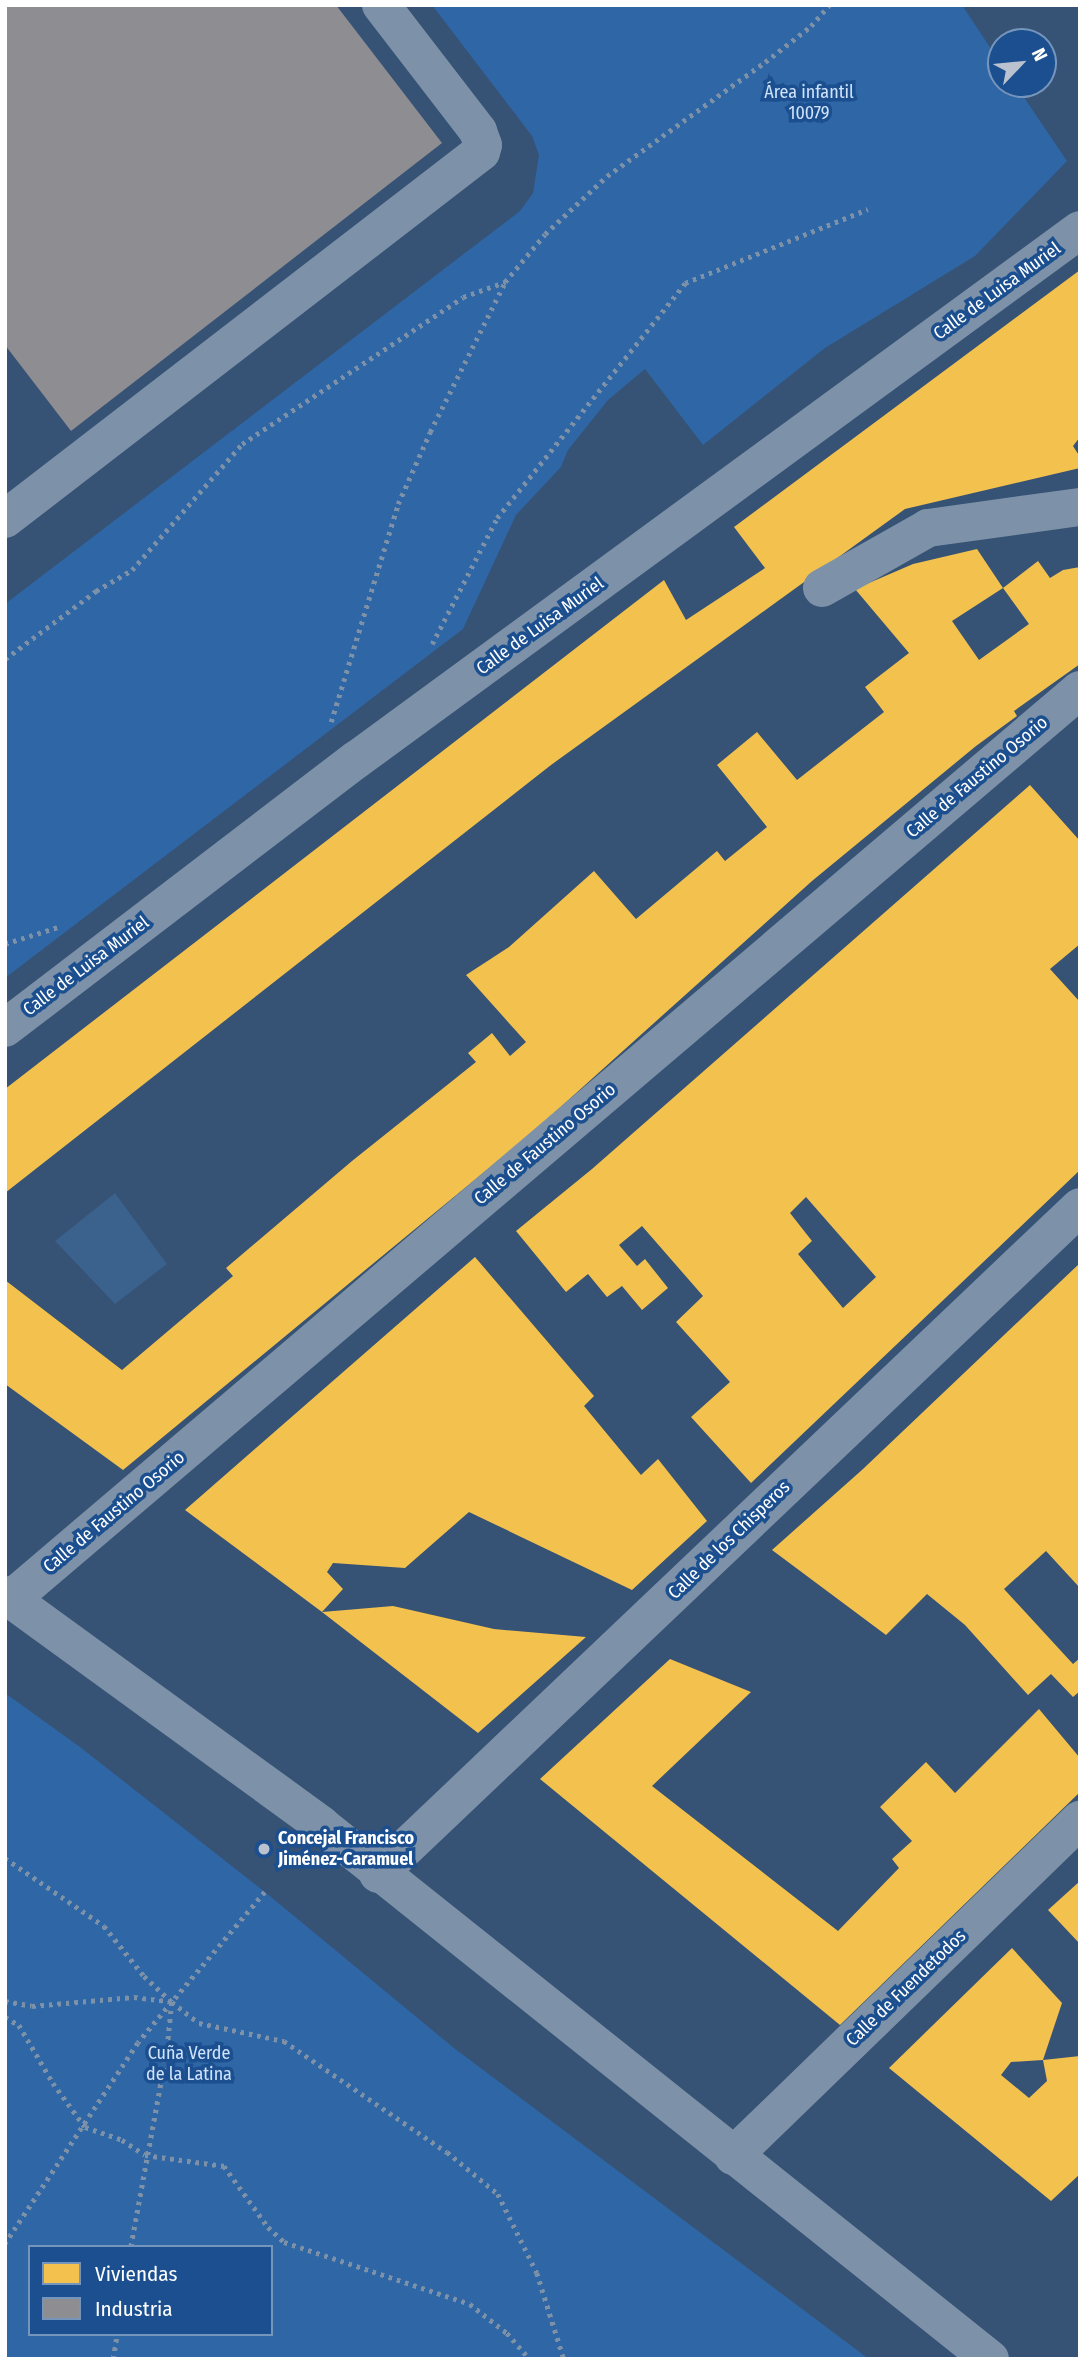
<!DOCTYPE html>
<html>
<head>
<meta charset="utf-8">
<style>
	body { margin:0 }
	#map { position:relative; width:1085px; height:2364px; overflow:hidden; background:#365274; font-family:"Fira Sans Condensed",sans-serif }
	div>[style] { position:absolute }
	.green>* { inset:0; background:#2f66a5 }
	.water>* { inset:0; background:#3b618d }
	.homes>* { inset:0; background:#f2c14e }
	.industry>* { inset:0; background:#8d8d92 }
	.path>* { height:4.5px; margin-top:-2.25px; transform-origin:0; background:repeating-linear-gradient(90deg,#7d92a8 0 3.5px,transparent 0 8.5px) }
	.minor>* { height:38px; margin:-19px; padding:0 19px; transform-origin:19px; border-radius:19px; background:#7d92a8 }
	.dots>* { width:19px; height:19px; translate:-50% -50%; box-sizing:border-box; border:4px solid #1b4f8f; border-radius:50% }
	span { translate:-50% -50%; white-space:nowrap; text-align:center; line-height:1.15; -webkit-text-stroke:7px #1b4f8f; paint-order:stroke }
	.park-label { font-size:18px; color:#cfe3fa }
	.street-label { font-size:18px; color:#fff }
	.poi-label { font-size:18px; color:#fff; font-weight:700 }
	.left { translate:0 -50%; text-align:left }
	.frame { position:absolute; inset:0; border:7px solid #fff; pointer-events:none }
	.legend { position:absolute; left:28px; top:2245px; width:245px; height:91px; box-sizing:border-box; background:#1b4f8f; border:2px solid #7695bc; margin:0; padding:9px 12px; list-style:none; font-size:21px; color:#fff }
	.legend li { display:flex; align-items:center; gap:14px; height:35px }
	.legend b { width:35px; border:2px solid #7695bc }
	.north { position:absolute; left:987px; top:28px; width:70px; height:70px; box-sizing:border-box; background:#1b4f8f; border:2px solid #7695bc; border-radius:50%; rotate:64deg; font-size:19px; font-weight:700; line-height:28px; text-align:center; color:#fff }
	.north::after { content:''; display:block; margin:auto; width:24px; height:32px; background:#b9c2ce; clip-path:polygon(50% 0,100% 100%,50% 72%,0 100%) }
</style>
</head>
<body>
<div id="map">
	<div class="green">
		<div style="clip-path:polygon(432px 5px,962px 5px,1001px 64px,1001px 84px,1015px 84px,1067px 161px,975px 256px,825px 348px,703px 445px,645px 369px,608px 400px,568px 450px,561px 467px,516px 515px,463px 629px,5px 978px,5px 604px,520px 211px,533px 193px,539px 155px,532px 136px)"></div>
		<div style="clip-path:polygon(evenodd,5px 1693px,80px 1747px,265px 1892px,454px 2048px,869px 2359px,5px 2359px,5px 1693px,30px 2247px,271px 2247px,271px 2334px,30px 2334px,30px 2247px)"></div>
	</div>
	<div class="water">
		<div style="clip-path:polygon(115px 1193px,167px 1264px,115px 1304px,55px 1241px)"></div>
	</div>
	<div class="homes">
		<div style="clip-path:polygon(1080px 270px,1080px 437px,1073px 446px,1080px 457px,1080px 468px,905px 509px,551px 765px,5px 1193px,5px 1089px,664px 580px,686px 620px,765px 568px,734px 527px)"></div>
		<div style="clip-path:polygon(977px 549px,1003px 588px,952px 621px,979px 660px,1029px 624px,1003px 588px,1038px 561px,1050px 578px,1063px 570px,1080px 567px,1080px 664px,1014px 711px,1017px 716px,976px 746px,812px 881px,535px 1130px,123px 1470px,5px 1384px,5px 1280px,122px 1370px,233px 1276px,226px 1268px,352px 1161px,476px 1062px,468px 1053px,492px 1033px,510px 1056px,526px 1042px,466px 975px,509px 947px,594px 871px,636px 919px,717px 851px,725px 861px,767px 827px,717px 765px,757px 732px,797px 780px,884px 712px,865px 687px,909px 653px,855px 589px,913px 564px)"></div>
		<div style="clip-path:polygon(evenodd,1030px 785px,1080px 841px,1080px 944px,1050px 969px,1080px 1002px,1080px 1170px,751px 1483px,691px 1417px,730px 1382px,676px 1322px,703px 1296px,642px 1226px,619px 1245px,637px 1266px,645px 1259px,668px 1288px,642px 1310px,622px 1286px,607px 1297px,588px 1274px,566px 1292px,516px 1231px,592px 1169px,1030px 785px,806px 1197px,876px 1277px,843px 1308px,798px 1254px,812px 1241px,790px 1213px,806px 1197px)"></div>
		<div style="clip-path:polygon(475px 1257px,594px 1396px,584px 1406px,641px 1475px,658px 1459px,707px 1521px,632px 1590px,469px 1512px,405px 1568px,333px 1563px,327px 1572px,343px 1589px,322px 1612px,185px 1510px)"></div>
		<div style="clip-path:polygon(1080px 1263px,1080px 1588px,1046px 1551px,1004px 1589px,1073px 1664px,1080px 1658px,1080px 1691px,1073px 1697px,1051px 1674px,1028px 1695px,965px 1625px,927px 1594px,886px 1635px,772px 1550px,863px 1469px)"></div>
		<div style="clip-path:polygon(393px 1606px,494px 1629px,586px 1637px,478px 1733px,322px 1612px)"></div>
		<div style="clip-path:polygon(670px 1659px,751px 1692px,652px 1786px,838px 1931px,899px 1868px,892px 1859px,912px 1841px,880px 1807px,926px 1762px,955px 1793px,1039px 1709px,1080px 1758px,1080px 1792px,840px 2025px,540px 1779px)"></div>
		<div style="clip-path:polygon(1080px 1881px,1080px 1944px,1048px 1910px)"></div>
		<div style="clip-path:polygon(evenodd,1012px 1948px,1062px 2003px,1043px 2060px,1080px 2056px,1080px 2174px,1051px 2201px,889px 2068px,1012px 1948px,1043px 2060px,1047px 2081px,1029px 2098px,1001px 2075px,1011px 2062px,1043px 2060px)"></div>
	</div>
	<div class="industry">
		<div style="clip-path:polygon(5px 5px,336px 5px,442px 143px,71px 431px,5px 345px)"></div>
	</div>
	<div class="path">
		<div style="left:432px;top:644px;width:142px;rotate:-62.7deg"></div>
		<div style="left:497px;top:518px;width:301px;rotate:-51.3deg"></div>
		<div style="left:685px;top:283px;width:197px;rotate:-22deg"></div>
		<div style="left:5px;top:659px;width:114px;rotate:-36.8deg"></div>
		<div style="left:96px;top:591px;width:42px;rotate:-30.3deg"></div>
		<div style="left:132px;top:570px;width:167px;rotate:-48.9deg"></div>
		<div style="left:242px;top:444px;width:265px;rotate:-33.6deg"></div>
		<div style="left:463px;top:297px;width:45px;rotate:-19.7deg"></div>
		<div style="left:331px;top:722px;width:228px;rotate:-72.9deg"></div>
		<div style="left:398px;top:504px;width:79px;rotate:-66deg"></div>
		<div style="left:430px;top:432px;width:168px;rotate:-63.4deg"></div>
		<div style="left:505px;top:282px;width:62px;rotate:-50.2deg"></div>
		<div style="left:545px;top:234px;width:85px;rotate:-43.1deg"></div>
		<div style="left:607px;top:176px;width:195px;rotate:-35.8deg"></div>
		<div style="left:765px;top:62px;width:58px;rotate:-38deg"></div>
		<div style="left:811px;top:26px;width:28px;rotate:-49deg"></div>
		<div style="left:5px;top:944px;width:56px;rotate:-17.8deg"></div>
		<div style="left:5px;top:1858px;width:120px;rotate:34.5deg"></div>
		<div style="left:104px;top:1926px;width:64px;rotate:51.3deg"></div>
		<div style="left:144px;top:1976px;width:38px;rotate:43deg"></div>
		<div style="left:172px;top:2002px;width:53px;rotate:129.7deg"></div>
		<div style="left:138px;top:2043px;width:241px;rotate:123.5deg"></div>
		<div style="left:265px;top:1892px;width:144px;rotate:130.2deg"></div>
		<div style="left:172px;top:2002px;width:34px;rotate:38deg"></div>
		<div style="left:199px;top:2023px;width:87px;rotate:12deg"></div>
		<div style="left:284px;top:2041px;width:197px;rotate:34.3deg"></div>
		<div style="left:447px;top:2152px;width:66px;rotate:39.5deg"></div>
		<div style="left:498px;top:2194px;width:88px;rotate:63.7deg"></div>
		<div style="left:537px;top:2273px;width:90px;rotate:72.6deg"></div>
		<div style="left:5px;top:2001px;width:27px;rotate:10deg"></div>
		<div style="left:32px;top:2006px;width:102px;rotate:-5deg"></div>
		<div style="left:134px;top:1997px;width:38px;rotate:7deg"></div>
		<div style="left:172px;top:2002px;width:49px;rotate:95.8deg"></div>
		<div style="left:167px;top:2051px;width:199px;rotate:100.4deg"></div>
		<div style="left:5px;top:2017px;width:16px;rotate:30deg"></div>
		<div style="left:19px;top:2025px;width:67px;rotate:59.6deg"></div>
		<div style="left:53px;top:2083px;width:54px;rotate:54deg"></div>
		<div style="left:85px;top:2127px;width:39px;rotate:19deg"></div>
		<div style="left:122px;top:2140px;width:27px;rotate:33deg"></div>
		<div style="left:145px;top:2155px;width:80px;rotate:7.9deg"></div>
		<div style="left:224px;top:2166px;width:75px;rotate:54.2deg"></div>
		<div style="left:268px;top:2227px;width:22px;rotate:43deg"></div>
		<div style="left:284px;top:2242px;width:196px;rotate:18.4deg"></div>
		<div style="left:470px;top:2304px;width:47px;rotate:38.1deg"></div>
		<div style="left:507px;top:2333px;width:35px;rotate:49deg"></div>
		<div style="left:113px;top:2359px;width:25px;rotate:-81deg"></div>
	</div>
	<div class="minor">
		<div style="left:5px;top:519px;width:601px;rotate:-37.63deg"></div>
		<div style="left:481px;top:152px;width:7px;rotate:-74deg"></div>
		<div style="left:483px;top:145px;width:15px;rotate:-110deg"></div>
		<div style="left:478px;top:131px;width:159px;rotate:-127.6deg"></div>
		<div style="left:822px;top:588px;width:122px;rotate:-29.5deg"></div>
		<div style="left:928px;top:528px;width:153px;rotate:-7.9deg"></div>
		<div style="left:5px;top:1028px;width:442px;rotate:-37.4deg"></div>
		<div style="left:356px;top:760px;width:897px;rotate:-36.21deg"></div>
		<div style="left:5px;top:1595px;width:391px;rotate:36deg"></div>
		<div style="left:321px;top:1825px;width:856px;rotate:38.6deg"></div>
		<div style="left:11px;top:1599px;width:1403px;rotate:-40.38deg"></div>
		<div style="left:378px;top:1874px;width:968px;rotate:-43.54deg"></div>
		<div style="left:733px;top:2156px;width:483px;rotate:-44.1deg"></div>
	</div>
	<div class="dots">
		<div style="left:264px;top:1849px;background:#b9c2ce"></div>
	</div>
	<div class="park-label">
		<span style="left:809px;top:103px">Área infantil<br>10079</span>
		<span style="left:189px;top:2064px">Cuña Verde<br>de la Latina</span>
	</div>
	<div class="street-label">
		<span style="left:997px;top:291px;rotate:-36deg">Calle de Luisa Muriel</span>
		<span style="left:540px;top:626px;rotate:-36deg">Calle de Luisa Muriel</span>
		<span style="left:977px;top:777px;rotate:-40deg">Calle de Faustino Osorio</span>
		<span style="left:86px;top:966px;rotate:-37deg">Calle de Luisa Muriel</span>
		<span style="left:545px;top:1144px;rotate:-40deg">Calle de Faustino Osorio</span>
		<span style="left:114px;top:1512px;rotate:-40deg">Calle de Faustino Osorio</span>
		<span style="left:729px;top:1540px;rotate:-44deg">Calle de los Chisperos</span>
		<span style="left:906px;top:1988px;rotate:-44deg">Calle de Fuendetodos</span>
	</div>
	<div class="poi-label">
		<span class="left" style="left:278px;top:1849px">Concejal Francisco<br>Jiménez-Caramuel</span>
	</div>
	<div class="frame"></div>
	<ul class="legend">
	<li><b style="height:19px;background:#f2c14e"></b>Viviendas</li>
	<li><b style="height:19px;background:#8d8d92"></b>Industria</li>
	</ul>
	<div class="north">N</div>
</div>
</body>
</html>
